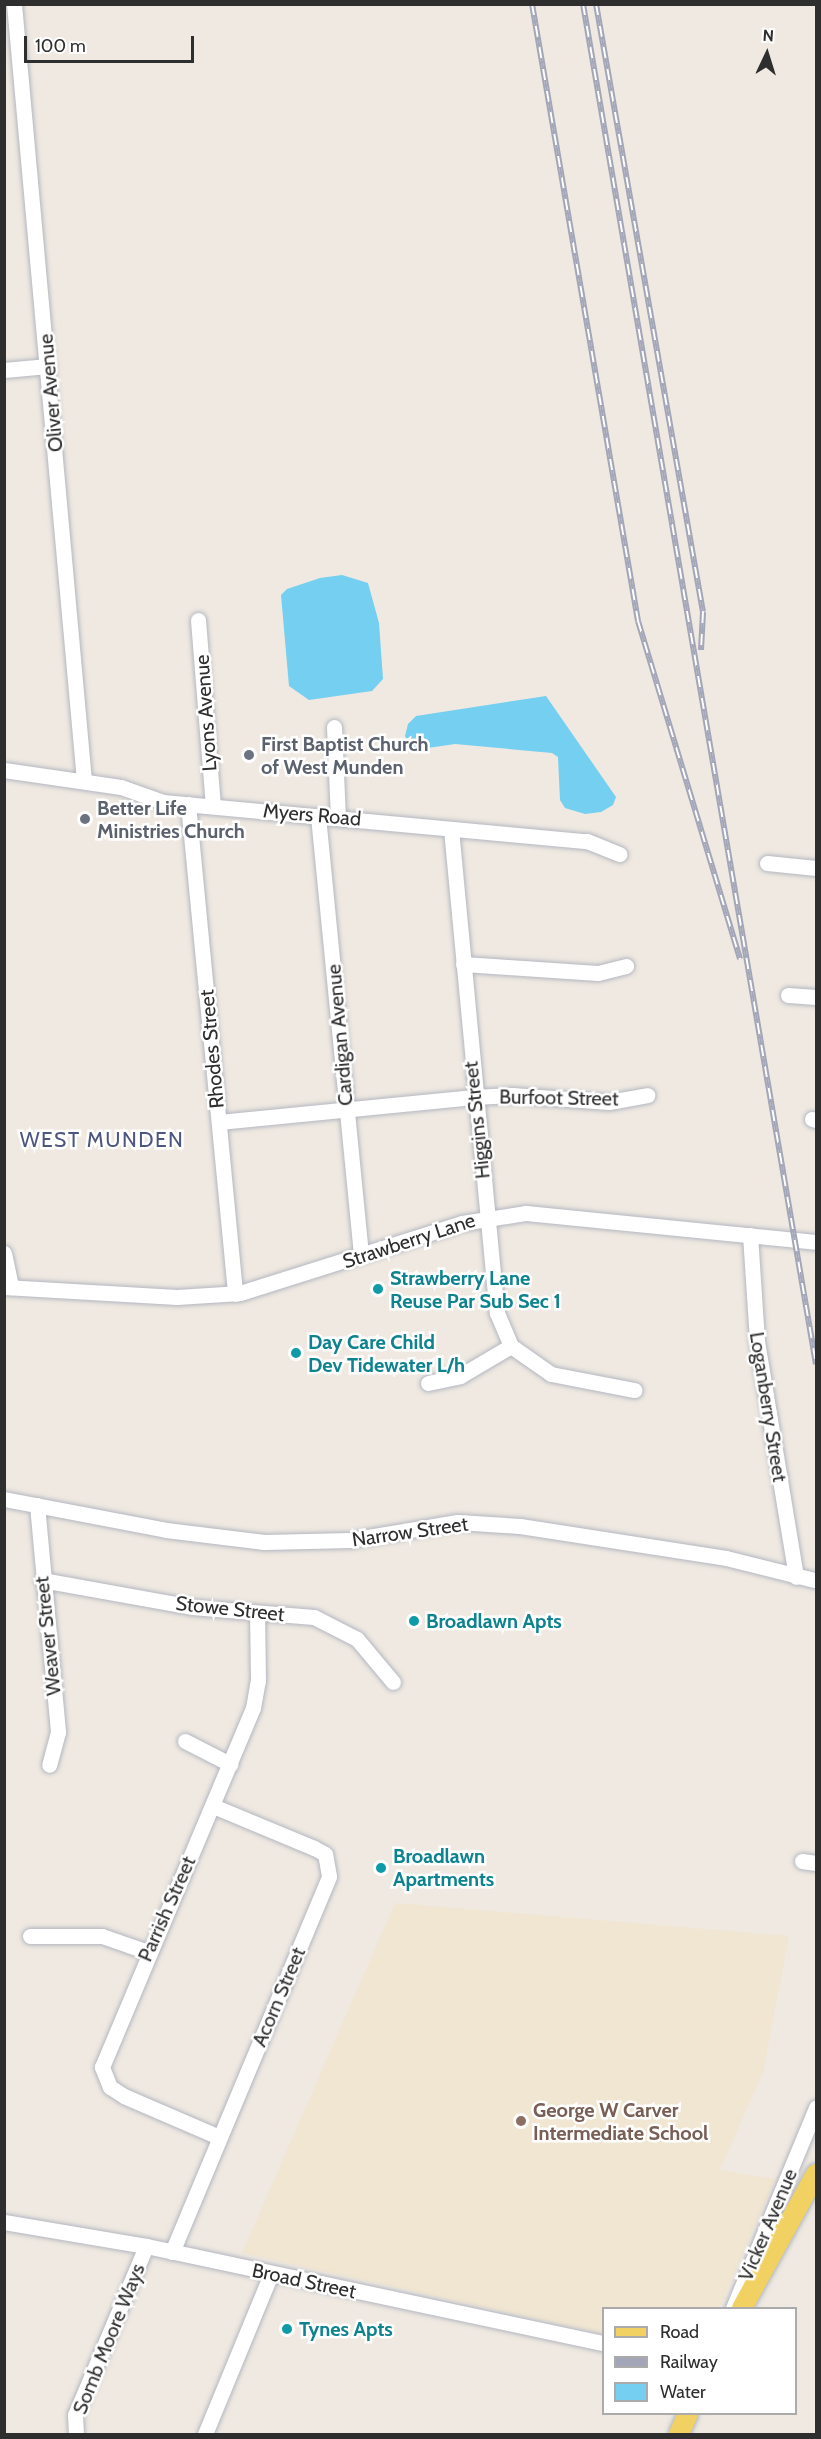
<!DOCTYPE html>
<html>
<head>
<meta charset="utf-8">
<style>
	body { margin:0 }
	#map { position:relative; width:821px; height:2439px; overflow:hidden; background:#efe9e1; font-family:Cabin,sans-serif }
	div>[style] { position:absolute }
	.education>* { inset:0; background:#f0e6d1 }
	.water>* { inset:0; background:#75cff0 }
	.roads { filter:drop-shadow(0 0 2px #b4b7c1) drop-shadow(0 0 2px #b4b7c1) }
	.minor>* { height:15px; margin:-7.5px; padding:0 7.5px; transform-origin:7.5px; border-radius:7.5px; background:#fff }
	.major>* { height:20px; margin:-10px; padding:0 10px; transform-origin:10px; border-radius:10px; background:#f2d163 }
	.rail>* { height:6px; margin-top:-3px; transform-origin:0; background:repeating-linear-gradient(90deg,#fff 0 11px,#a3a6b8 0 22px); box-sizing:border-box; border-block:2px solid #a3a6b8 }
	.dots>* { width:16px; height:16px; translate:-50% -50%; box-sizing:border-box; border:3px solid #fff; border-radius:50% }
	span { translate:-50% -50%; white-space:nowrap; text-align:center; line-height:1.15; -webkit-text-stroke:5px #fff; paint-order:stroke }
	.street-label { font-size:20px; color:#2e2e2e }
	.worship-label { font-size:20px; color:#5b616d; font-weight:700 }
	.left { translate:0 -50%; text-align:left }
	.culture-label { font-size:20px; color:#0d838f; font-weight:700 }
	.education-label { font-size:20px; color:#785e54; font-weight:700 }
	.neighbourhood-label { font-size:21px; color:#4d5680; letter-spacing:1.5px }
	.frame { position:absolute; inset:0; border:6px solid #2e2e2e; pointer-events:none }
	.legend { position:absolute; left:602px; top:2307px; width:195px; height:108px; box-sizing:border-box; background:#fff; border:2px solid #ababab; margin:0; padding:8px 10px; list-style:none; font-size:18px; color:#2e2e2e }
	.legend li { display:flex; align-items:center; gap:12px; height:30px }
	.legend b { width:30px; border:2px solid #ababab }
	.north { position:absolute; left:737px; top:24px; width:60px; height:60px; -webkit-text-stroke:4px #fff; paint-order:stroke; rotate:4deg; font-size:16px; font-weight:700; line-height:24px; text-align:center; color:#2e2e2e }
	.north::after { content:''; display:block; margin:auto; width:21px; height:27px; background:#2e2e2e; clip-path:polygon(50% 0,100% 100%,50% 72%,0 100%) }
	.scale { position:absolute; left:24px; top:36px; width:170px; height:27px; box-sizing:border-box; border:3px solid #2e2e2e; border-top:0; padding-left:8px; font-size:18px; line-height:21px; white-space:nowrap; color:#2e2e2e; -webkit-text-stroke:4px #fff; paint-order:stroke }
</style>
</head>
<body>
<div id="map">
	<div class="education">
		<div style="clip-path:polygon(395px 1903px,789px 1936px,763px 2072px,720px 2170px,775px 2179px,719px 2308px,604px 2308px,603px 2334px,242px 2253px)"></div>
	</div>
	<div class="water">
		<div style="clip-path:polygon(342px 575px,368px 583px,379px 623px,383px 679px,372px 691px,309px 700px,289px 686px,281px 595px,287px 589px,320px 578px)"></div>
		<div style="clip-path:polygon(546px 696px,616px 797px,613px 805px,601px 812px,585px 814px,565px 808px,560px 800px,558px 757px,552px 753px,455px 744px,414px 750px,405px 736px,408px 724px,416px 716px)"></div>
	</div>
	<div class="roads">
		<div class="minor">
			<div style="left:14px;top:4px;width:780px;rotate:84.85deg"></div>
			<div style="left:4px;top:370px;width:44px;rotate:-5.2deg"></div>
			<div style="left:198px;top:620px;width:186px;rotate:85.4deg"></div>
			<div style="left:334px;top:727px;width:90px;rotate:87.5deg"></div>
			<div style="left:4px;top:770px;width:118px;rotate:8.3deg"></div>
			<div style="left:121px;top:787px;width:45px;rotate:19.7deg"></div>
			<div style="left:163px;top:802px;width:426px;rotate:5.3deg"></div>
			<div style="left:587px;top:841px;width:35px;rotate:22deg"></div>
			<div style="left:188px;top:804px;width:492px;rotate:84.5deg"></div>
			<div style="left:318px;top:816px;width:441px;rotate:84.4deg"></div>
			<div style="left:451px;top:829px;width:486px;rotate:84.6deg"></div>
			<div style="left:497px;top:1313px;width:36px;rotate:67deg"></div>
			<div style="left:511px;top:1346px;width:49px;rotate:35deg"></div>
			<div style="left:551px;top:1374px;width:85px;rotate:10.9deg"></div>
			<div style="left:767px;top:863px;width:49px;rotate:5.8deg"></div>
			<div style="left:463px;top:964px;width:135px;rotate:3.8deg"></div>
			<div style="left:598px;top:973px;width:29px;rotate:-14deg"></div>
			<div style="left:788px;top:995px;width:28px;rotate:4deg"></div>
			<div style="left:812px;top:1119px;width:4px;rotate:14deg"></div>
			<div style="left:219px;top:1122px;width:256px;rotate:-5.6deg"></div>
			<div style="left:474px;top:1097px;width:38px;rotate:-3deg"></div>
			<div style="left:512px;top:1095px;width:97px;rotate:4.1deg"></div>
			<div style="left:609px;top:1102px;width:39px;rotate:-10deg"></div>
			<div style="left:750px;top:1235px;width:106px;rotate:86.2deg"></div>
			<div style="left:757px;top:1341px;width:239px;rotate:80.6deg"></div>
			<div style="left:4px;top:1253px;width:35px;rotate:78deg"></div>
			<div style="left:4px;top:1287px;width:173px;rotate:3.3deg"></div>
			<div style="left:177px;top:1297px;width:63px;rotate:-3.6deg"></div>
			<div style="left:240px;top:1293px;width:233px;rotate:-17.5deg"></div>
			<div style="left:462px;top:1223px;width:65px;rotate:-8.9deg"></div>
			<div style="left:526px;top:1213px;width:291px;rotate:5.7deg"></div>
			<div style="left:428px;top:1383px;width:33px;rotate:-12deg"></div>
			<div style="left:460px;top:1376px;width:59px;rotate:-30.5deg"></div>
			<div style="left:4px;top:1499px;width:165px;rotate:10.8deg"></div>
			<div style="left:166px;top:1530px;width:99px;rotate:7deg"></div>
			<div style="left:264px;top:1542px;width:86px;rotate:-1.3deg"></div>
			<div style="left:350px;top:1540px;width:109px;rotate:-9.5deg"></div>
			<div style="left:458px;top:1522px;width:62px;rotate:3.7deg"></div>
			<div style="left:520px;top:1526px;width:208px;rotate:8.8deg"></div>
			<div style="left:726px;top:1558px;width:91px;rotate:14deg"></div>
			<div style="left:37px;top:1505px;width:228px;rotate:84.7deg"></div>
			<div style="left:58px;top:1732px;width:34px;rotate:105deg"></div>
			<div style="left:42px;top:1580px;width:152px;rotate:10.2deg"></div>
			<div style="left:192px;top:1607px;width:122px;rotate:4.7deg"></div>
			<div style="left:314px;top:1617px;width:48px;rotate:27.1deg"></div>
			<div style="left:357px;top:1639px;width:56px;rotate:50.1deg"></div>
			<div style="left:185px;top:1741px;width:51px;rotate:27.1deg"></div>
			<div style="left:802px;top:1861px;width:14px;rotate:8deg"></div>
			<div style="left:30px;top:1936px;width:72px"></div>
			<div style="left:102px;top:1936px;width:49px;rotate:19.2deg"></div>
			<div style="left:219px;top:2137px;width:103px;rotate:-156.7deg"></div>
			<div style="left:124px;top:2096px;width:17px;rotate:-147deg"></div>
			<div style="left:110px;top:2087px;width:22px;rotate:-112deg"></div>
			<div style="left:102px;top:2067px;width:389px;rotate:-67.2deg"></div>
			<div style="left:253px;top:1708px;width:27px;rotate:-80deg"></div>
			<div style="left:258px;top:1681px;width:68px;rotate:-90.8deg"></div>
			<div style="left:4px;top:2222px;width:144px;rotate:9.6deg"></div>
			<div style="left:146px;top:2246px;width:468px;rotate:12deg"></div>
			<div style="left:172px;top:2252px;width:407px;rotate:-67.3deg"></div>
			<div style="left:329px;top:1876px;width:22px;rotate:-100deg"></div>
			<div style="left:325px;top:1854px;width:13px;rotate:-151deg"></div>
			<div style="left:314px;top:1848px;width:109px;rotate:-157.4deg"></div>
			<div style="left:733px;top:2308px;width:217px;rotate:-67.5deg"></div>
			<div style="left:76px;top:2434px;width:19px;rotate:-93deg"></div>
			<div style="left:75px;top:2415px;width:183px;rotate:-67.2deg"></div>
			<div style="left:205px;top:2434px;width:173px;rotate:-67.6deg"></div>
		</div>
		<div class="major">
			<div style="left:742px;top:2308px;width:153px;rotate:-61.1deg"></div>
			<div style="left:679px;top:2434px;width:22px;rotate:-66deg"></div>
		</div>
	</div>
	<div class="rail">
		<div style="left:532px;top:4px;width:626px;rotate:80.25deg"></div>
		<div style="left:638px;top:621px;width:353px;rotate:73.2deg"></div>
		<div style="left:583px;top:4px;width:1380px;rotate:80.28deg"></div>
		<div style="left:596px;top:4px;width:617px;rotate:80.02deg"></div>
		<div style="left:703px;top:612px;width:38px;rotate:93deg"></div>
	</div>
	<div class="dots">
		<div style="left:249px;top:755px;background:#6b7280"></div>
		<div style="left:85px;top:819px;background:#6b7280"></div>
		<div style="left:378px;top:1289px;background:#0f9aa8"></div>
		<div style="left:296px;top:1353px;background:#0f9aa8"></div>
		<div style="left:414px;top:1621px;background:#0f9aa8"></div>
		<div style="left:381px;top:1868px;background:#0f9aa8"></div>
		<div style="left:521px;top:2121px;background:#8d6e63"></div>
		<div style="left:287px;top:2329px;background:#0f9aa8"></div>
	</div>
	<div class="street-label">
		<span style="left:51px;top:393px;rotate:-95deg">Oliver Avenue</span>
		<span style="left:206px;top:713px;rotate:-94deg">Lyons Avenue</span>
		<span style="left:312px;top:815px;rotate:5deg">Myers Road</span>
		<span style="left:340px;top:1035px;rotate:-95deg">Cardigan Avenue</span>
		<span style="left:212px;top:1049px;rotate:-95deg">Rhodes Street</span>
		<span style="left:559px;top:1098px;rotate:1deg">Burfoot Street</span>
		<span style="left:477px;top:1120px;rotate:-96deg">Higgins Street</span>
		<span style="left:409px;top:1241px;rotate:-18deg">Strawberry Lane</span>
		<span style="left:768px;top:1407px;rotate:81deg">Loganberry Street</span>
		<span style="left:410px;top:1532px;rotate:-8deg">Narrow Street</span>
		<span style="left:230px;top:1609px;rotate:6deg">Stowe Street</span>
		<span style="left:48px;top:1636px;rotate:-96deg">Weaver Street</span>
		<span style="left:167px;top:1909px;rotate:-66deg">Parrish Street</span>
		<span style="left:279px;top:1997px;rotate:-67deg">Acorn Street</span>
		<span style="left:768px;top:2225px;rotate:-67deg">Vicker Avenue</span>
		<span style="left:304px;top:2281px;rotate:12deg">Broad Street</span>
		<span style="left:109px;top:2339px;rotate:-68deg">Somb Moore Ways</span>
	</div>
	<div class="worship-label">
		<span class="left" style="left:261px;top:756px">First Baptist Church<br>of West Munden</span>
		<span class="left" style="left:97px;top:820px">Better Life<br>Ministries Church</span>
	</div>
	<div class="culture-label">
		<span class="left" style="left:390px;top:1290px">Strawberry Lane<br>Reuse Par Sub Sec 1</span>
		<span class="left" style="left:308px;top:1354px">Day Care Child<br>Dev Tidewater L/h</span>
		<span class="left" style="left:426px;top:1621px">Broadlawn Apts</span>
		<span class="left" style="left:393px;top:1868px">Broadlawn<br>Apartments</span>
		<span class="left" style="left:299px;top:2329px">Tynes Apts</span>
	</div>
	<div class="education-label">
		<span class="left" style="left:533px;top:2122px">George W Carver<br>Intermediate School</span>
	</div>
	<div class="neighbourhood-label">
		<span style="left:102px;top:1140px">WEST MUNDEN</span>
	</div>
	<div class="frame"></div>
	<ul class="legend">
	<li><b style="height:8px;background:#f2d163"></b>Road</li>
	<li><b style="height:8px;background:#a3a6b8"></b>Railway</li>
	<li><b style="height:16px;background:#75cff0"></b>Water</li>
	</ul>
	<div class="north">N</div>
	<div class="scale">100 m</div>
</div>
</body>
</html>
